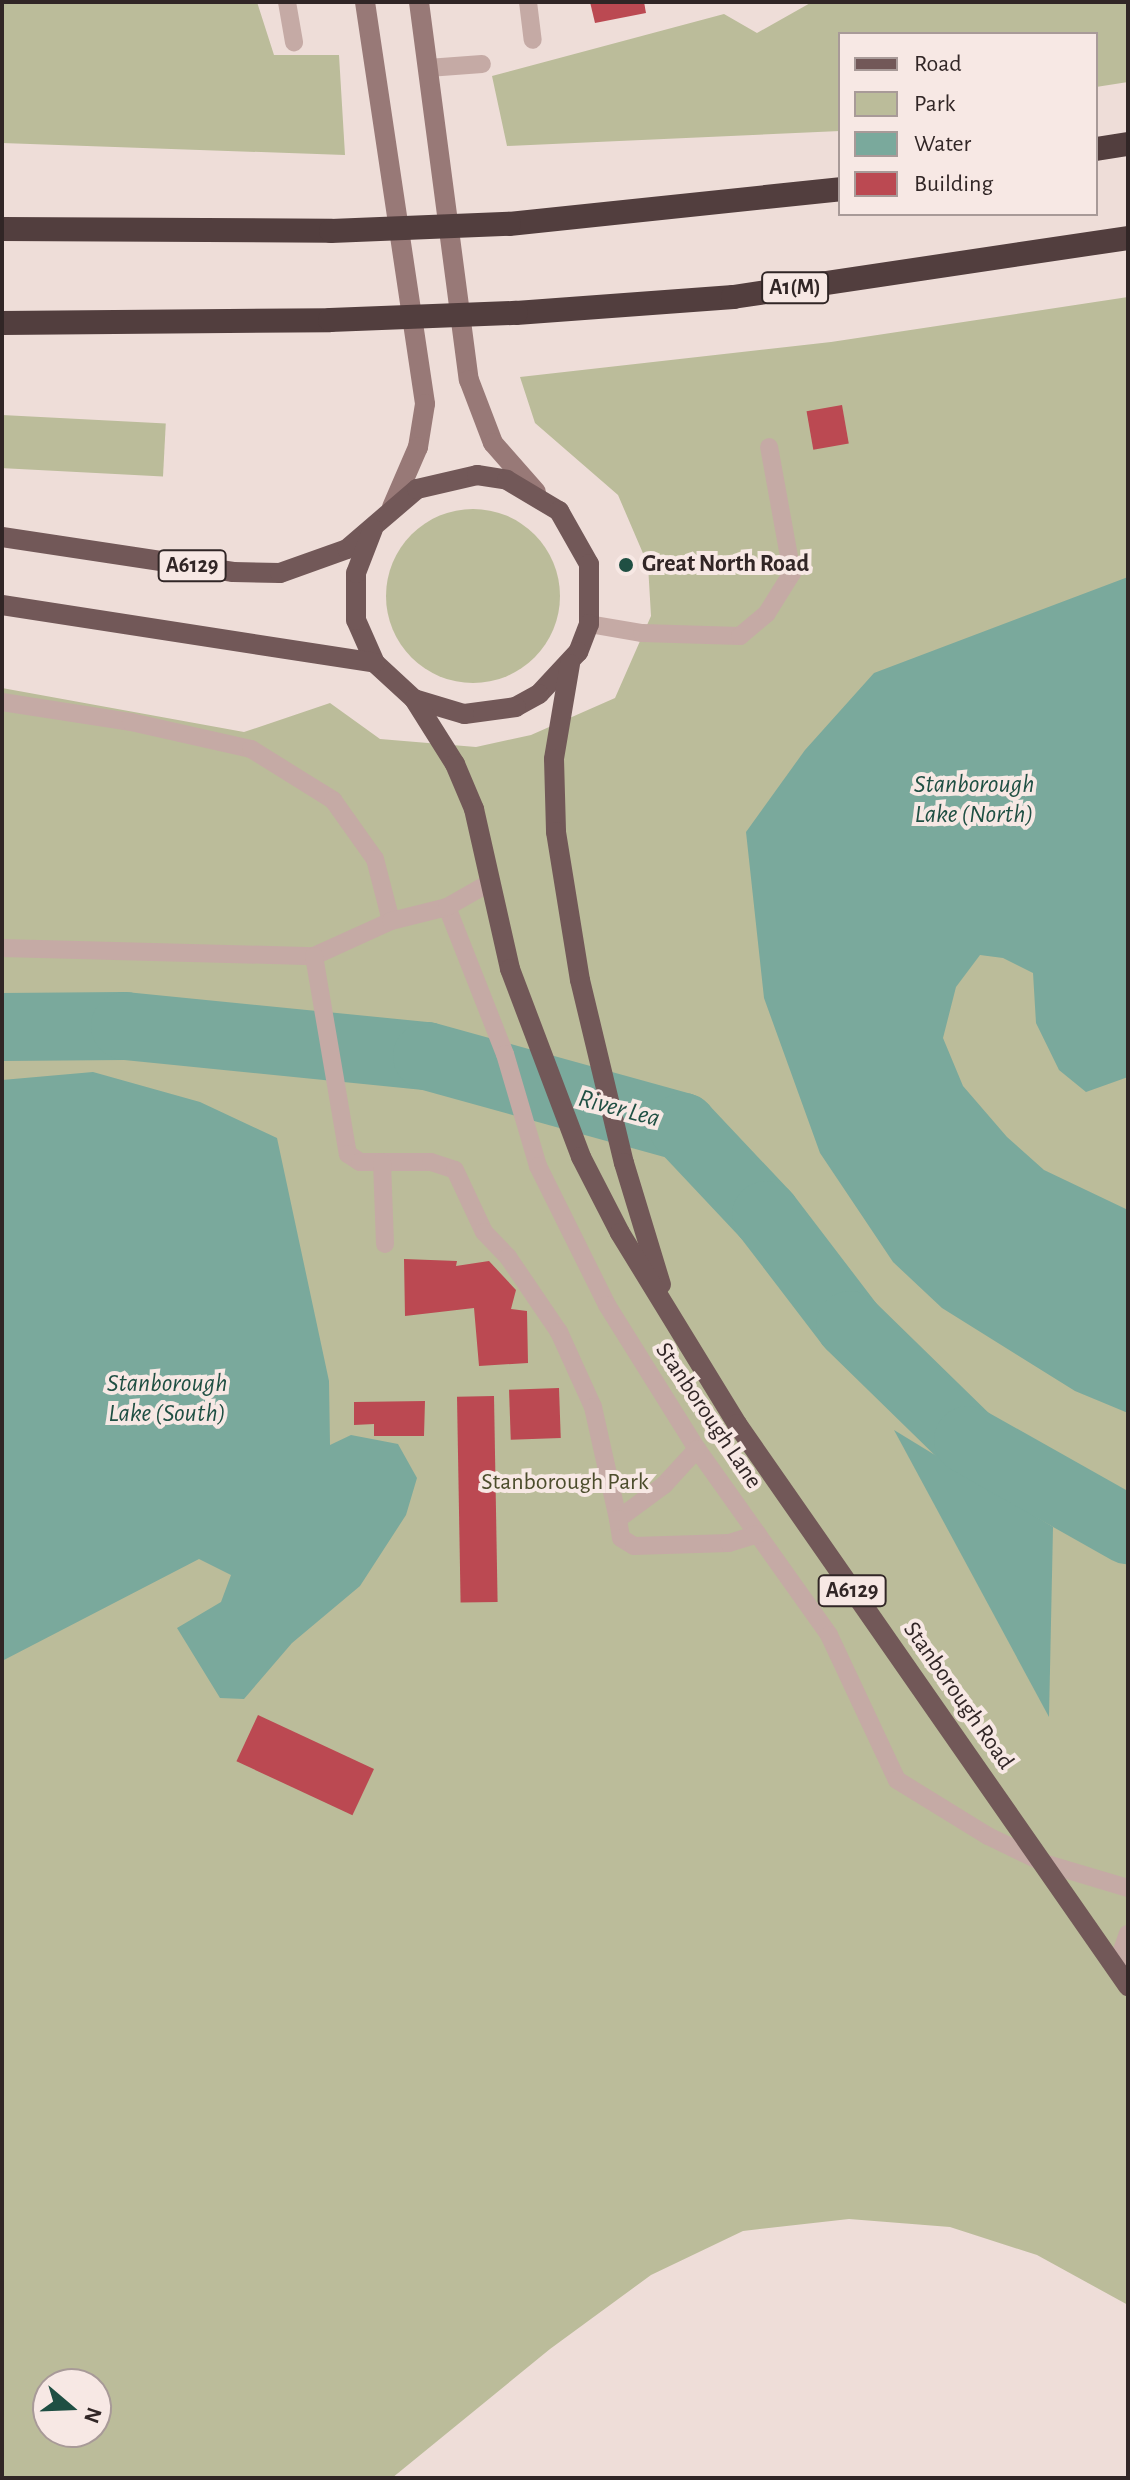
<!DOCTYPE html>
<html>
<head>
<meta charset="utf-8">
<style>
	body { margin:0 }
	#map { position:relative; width:1130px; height:2480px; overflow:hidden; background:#eeddd8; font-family:"Alegreya Sans",sans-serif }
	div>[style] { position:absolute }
	.green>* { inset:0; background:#bbbc9a; transform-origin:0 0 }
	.round { border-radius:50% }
	.water>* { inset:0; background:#7aa99c }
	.river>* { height:68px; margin:-34px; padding:0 34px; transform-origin:34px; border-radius:34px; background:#7aa99c }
	.building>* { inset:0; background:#bb4952; transform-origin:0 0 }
	.service>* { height:18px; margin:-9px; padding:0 9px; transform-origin:9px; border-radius:9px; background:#c5aaa5 }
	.secondary>* { height:20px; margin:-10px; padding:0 10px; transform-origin:10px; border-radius:10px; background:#987977 }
	.primary>* { height:20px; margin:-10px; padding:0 10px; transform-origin:10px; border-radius:10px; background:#725858 }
	.motorway>* { height:24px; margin:-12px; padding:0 12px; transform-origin:12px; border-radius:12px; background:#523e3e }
	.motorway-bridge>* { height:24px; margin:-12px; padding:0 12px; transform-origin:12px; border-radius:12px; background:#523e3e }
	.dots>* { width:22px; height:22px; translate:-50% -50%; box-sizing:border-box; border:4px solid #f7e8e4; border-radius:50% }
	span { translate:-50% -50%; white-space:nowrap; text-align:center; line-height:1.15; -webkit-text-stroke:8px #f7e8e4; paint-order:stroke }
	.shield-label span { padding:2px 6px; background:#f7e8e4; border:2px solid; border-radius:6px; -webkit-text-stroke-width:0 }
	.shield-label { font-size:22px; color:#312626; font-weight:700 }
	.poi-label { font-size:24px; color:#312626; font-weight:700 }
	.left { translate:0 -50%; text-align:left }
	.street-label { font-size:24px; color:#312626 }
	.park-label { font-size:24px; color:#4c4d2c }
	.water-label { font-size:26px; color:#1f4f43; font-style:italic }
	.frame { position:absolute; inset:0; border:4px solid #312626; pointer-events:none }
	.legend { position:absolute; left:838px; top:32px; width:260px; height:184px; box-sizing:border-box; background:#f7e8e4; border:2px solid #a89a98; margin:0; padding:10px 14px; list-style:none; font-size:24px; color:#312626 }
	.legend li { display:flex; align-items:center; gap:16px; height:40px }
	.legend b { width:40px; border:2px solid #a89a98 }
	.north { position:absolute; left:32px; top:2368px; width:80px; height:80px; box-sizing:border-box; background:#f7e8e4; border:2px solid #a89a98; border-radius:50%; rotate:109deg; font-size:22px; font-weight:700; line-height:32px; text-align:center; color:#312626 }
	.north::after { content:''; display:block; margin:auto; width:28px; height:36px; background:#1f4f43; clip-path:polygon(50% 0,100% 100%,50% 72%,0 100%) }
</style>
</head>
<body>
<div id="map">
	<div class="green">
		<div style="clip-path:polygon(2px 2px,257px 2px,274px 55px,339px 55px,345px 155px,2px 143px)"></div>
		<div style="clip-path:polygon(812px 2px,1128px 2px,1128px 82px,1096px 87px,1096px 34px,840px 34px,840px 131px,507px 146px,492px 76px,724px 14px,757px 33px)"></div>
		<div style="clip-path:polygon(evenodd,1128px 297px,1128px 2305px,1037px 2255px,950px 2227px,849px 2219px,743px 2231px,651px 2275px,550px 2349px,392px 2478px,2px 2478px,2px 688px,244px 732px,330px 703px,380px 739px,476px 747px,531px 735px,615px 698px,651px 616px,648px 565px,618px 495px,535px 423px,520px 377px,831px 342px,1128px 297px,48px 2384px,96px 2384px,96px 2432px,48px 2432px,48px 2384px)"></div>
		<div style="left:2px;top:415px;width:164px;height:53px;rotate:3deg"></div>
		<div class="round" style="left:386px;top:509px;width:174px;height:174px"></div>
	</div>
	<div class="water">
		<div style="clip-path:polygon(1128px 577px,1128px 1077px,1086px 1092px,1059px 1070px,1036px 1023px,1033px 973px,1003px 958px,980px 955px,956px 987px,943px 1038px,963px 1086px,1007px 1137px,1044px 1170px,1128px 1210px,1128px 1413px,1075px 1391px,942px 1308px,893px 1262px,820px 1153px,764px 998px,746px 832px,805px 750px,874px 673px)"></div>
		<div style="clip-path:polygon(93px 1072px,200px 1102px,277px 1138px,329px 1381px,330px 1445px,351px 1435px,398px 1444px,417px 1478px,406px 1515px,360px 1586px,292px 1643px,244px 1699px,220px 1698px,177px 1628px,221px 1602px,231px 1575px,199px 1559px,2px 1661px,2px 1080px)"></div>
		<div style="clip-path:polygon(894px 1430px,1053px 1527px,1049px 1717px)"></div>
	</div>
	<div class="river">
		<div style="left:2px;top:1027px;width:123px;rotate:-0.5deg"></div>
		<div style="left:125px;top:1026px;width:303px;rotate:5.7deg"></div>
		<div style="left:427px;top:1056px;width:266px;rotate:15.5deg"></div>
		<div style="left:683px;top:1127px;width:121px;rotate:46.7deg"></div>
		<div style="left:766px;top:1215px;width:138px;rotate:52.6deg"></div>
		<div style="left:850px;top:1325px;width:165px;rotate:44.3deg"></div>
		<div style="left:968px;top:1440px;width:184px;rotate:29.4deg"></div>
	</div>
	<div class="building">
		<div style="clip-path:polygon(590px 2px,644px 2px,646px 13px,595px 23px)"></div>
		<div style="left:842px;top:405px;width:39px;height:36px;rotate:80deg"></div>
		<div style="clip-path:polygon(404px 1259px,457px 1261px,456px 1266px,489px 1261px,516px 1290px,511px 1309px,527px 1311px,528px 1363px,479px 1366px,474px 1308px,405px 1316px)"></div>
		<div style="left:559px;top:1388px;width:50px;height:50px;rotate:88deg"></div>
		<div style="left:494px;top:1396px;width:206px;height:37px;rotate:89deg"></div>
		<div style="clip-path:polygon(425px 1401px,424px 1436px,374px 1436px,374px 1424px,354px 1425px,354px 1402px)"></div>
		<div style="left:258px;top:1715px;width:128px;height:51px;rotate:25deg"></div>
	</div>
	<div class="service">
		<div style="left:287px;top:2px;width:41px;rotate:80.1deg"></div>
		<div style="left:528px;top:2px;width:38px;rotate:83deg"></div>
		<div style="left:428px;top:68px;width:54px;rotate:-4.2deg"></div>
		<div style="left:589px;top:624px;width:54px;rotate:9.6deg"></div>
		<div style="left:642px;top:633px;width:98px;rotate:1.8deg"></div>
		<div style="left:740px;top:636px;width:35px;rotate:-40deg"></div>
		<div style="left:767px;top:613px;width:47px;rotate:-58deg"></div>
		<div style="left:792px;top:573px;width:128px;rotate:-100.3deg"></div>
		<div style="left:2px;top:702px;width:131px;rotate:8.8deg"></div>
		<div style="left:131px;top:722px;width:123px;rotate:12.7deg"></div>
		<div style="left:251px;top:749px;width:97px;rotate:31.9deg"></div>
		<div style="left:333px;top:800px;width:72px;rotate:54.6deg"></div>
		<div style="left:375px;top:859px;width:64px;rotate:75.5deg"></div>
		<div style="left:447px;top:907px;width:158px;rotate:68.5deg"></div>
		<div style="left:505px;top:1054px;width:117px;rotate:73.6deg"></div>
		<div style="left:538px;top:1166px;width:155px;rotate:63.6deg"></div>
		<div style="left:607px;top:1305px;width:170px;rotate:58deg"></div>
		<div style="left:697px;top:1449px;width:228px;rotate:54.6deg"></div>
		<div style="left:829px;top:1635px;width:160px;rotate:64.9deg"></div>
		<div style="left:897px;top:1780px;width:107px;rotate:31.6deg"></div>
		<div style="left:988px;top:1836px;width:62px;rotate:25.7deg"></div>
		<div style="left:1044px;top:1863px;width:88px;rotate:16.6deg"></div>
		<div style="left:2px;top:948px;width:312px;rotate:1.5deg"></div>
		<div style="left:314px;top:956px;width:85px;rotate:-24.4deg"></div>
		<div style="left:391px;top:921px;width:58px;rotate:-14deg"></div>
		<div style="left:447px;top:907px;width:48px;rotate:-29.7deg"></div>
		<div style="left:314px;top:956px;width:201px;rotate:80.3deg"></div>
		<div style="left:348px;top:1154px;width:14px;rotate:34deg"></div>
		<div style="left:360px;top:1162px;width:71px"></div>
		<div style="left:431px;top:1162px;width:25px;rotate:18deg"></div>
		<div style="left:455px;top:1170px;width:68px;rotate:64.9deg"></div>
		<div style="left:484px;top:1232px;width:35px;rotate:46deg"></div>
		<div style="left:508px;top:1257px;width:91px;rotate:55.8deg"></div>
		<div style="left:559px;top:1332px;width:82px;rotate:65.6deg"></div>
		<div style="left:593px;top:1407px;width:115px;rotate:77.4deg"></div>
		<div style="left:382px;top:1162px;width:82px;rotate:87.9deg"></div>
		<div style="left:697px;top:1449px;width:49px;rotate:132.5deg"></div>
		<div style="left:664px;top:1485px;width:57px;rotate:143.5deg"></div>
		<div style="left:618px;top:1519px;width:19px;rotate:81deg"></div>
		<div style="left:621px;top:1538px;width:15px;rotate:32deg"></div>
		<div style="left:634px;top:1546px;width:95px;rotate:-1.8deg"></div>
		<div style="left:729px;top:1543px;width:30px;rotate:-17deg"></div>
		<div style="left:1116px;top:1968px;width:36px;rotate:-71deg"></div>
	</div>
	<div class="secondary">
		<div style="left:365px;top:2px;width:406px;rotate:81.5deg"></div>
		<div style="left:425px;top:404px;width:44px;rotate:99.2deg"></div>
		<div style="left:418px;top:447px;width:65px;rotate:113.4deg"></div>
		<div style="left:419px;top:2px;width:381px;rotate:82.5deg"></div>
		<div style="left:469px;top:380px;width:67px;rotate:69.1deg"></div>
		<div style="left:493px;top:443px;width:65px;rotate:48.7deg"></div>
	</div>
	<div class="primary">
		<div style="left:2px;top:537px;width:234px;rotate:8.6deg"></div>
		<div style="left:233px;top:572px;width:47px;rotate:1.2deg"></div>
		<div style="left:280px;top:573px;width:71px;rotate:-19.7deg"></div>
		<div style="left:347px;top:549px;width:92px;rotate:-40.6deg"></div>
		<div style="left:417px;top:489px;width:62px;rotate:-13.1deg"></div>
		<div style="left:477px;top:475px;width:30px;rotate:9deg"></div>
		<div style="left:507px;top:480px;width:61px;rotate:30.8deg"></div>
		<div style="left:559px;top:511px;width:61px;rotate:60.5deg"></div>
		<div style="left:589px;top:564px;width:60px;rotate:90deg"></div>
		<div style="left:589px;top:624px;width:30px;rotate:111deg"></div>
		<div style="left:578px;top:652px;width:57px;rotate:132.9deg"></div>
		<div style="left:539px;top:694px;width:26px;rotate:151deg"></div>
		<div style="left:516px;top:707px;width:52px;rotate:172.3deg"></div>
		<div style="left:464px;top:714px;width:52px;rotate:-163.3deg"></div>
		<div style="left:414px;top:699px;width:53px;rotate:-137.3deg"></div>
		<div style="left:375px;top:663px;width:47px;rotate:-113.8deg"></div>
		<div style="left:356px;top:620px;width:47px;rotate:-90deg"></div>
		<div style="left:356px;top:573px;width:47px;rotate:-68.9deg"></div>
		<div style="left:2px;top:605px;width:377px;rotate:8.8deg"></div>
		<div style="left:570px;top:664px;width:96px;rotate:99.6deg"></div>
		<div style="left:554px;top:759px;width:73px;rotate:88.4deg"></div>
		<div style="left:556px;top:832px;width:150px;rotate:80.8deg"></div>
		<div style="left:580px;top:980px;width:188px;rotate:76.5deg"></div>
		<div style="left:624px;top:1163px;width:127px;rotate:73.1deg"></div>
		<div style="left:414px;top:699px;width:77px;rotate:57.8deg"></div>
		<div style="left:455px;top:764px;width:49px;rotate:67.1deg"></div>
		<div style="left:474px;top:809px;width:164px;rotate:77.3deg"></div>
		<div style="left:510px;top:969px;width:201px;rotate:69.3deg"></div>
		<div style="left:581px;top:1157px;width:85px;rotate:62.8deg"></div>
		<div style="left:620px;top:1233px;width:224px;rotate:58.5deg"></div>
		<div style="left:737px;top:1424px;width:685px;rotate:55.17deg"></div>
	</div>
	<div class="motorway">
		<div style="left:1096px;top:149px;width:32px;rotate:-9deg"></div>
		<div style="left:509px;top:224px;width:333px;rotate:-6deg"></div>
		<div style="left:2px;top:229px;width:329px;rotate:0.3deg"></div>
		<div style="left:516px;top:313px;width:218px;rotate:-4.2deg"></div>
		<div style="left:733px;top:297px;width:399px;rotate:-8.5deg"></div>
		<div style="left:2px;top:323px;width:328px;rotate:-0.5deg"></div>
	</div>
	<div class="motorway-bridge">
		<div style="left:331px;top:231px;width:178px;rotate:-2.3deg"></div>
		<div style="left:330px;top:320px;width:186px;rotate:-2.2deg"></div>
	</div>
	<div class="dots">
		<div style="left:626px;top:565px;background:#1f4f43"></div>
	</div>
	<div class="shield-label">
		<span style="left:795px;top:288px">A1(M)</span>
		<span style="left:192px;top:566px">A6129</span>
		<span style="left:852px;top:1591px">A6129</span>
	</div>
	<div class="poi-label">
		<span class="left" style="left:642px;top:565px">Great North Road</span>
	</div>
	<div class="street-label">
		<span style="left:708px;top:1416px;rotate:56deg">Stanborough Lane</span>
		<span style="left:958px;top:1696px;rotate:55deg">Stanborough Road</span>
	</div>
	<div class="park-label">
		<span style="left:565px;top:1483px">Stanborough Park</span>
	</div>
	<div class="water-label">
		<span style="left:974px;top:800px">Stanborough<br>Lake (North)</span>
		<span style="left:619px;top:1109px;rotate:15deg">River Lea</span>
		<span style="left:167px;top:1399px">Stanborough<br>Lake (South)</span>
	</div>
	<div class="frame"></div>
	<ul class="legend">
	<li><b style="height:10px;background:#725858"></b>Road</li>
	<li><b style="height:22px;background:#bbbc9a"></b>Park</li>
	<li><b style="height:22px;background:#7aa99c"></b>Water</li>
	<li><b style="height:22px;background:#bb4952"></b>Building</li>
	</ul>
	<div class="north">N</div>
</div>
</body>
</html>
